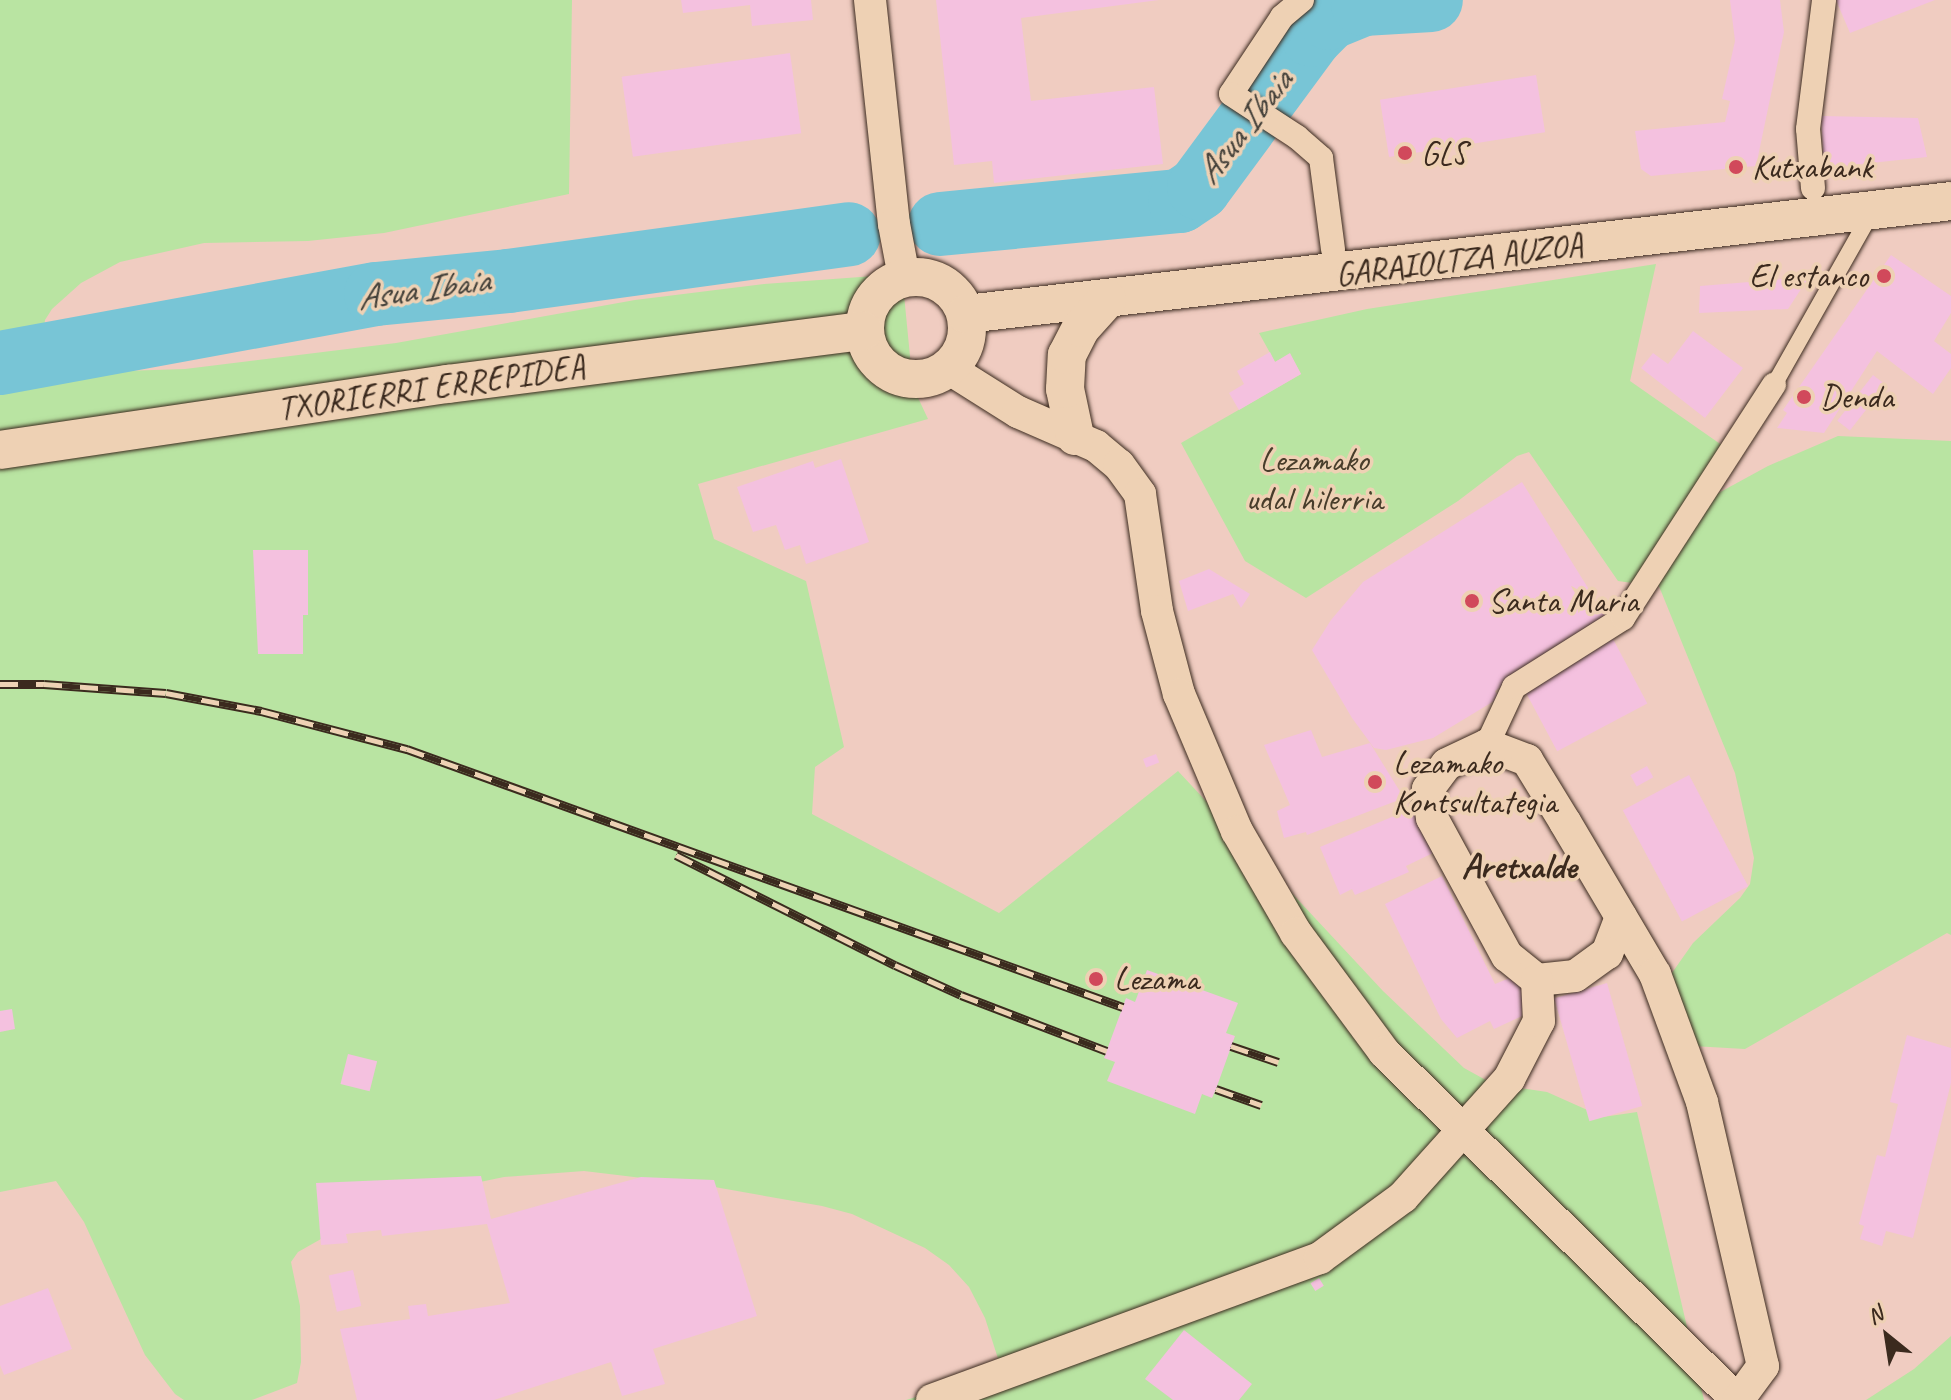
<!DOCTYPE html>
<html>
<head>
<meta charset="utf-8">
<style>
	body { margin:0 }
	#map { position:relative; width:1951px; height:1400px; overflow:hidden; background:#f0ccc1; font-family:Caveat,sans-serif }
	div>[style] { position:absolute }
	.green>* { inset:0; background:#b9e4a2 }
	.river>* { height:64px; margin:-32px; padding:0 32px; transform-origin:32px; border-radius:32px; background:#78c5d6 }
	.building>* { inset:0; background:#f4c1df; transform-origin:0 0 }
	.roads { filter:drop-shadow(0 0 2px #3b2a1e) drop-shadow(0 0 2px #3b2a1e) }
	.service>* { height:16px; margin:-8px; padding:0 8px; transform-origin:8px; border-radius:8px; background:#eed1b4 }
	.pedestrian>* { height:24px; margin:-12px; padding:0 12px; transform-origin:12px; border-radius:12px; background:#eed1b4 }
	.minor>* { height:32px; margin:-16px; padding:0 16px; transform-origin:16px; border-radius:16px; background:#eed1b4 }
	.tertiary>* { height:38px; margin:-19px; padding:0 19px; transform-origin:19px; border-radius:19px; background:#eed1b4 }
	.tertiary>.ring { margin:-19px; padding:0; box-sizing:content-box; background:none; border:38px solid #eed1b4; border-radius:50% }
	.rail>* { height:9px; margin-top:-4.5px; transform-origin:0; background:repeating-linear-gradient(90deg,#eed1b4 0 18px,#3b2a1e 0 36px); box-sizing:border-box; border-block:2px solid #3b2a1e }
	.dots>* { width:22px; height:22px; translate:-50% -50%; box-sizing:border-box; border:4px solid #eed1b4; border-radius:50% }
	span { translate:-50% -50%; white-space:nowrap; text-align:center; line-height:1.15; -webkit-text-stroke:7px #eed1b4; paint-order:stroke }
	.poi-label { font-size:34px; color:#3b2a1e }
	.left { translate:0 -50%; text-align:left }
	.right { translate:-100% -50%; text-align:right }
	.street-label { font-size:34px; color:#3b2a1e }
	.park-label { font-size:34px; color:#483d2b }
	.water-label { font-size:36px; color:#44413a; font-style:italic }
	.neighbourhood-label { font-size:36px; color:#3b2a1e; font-weight:700 }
	.north { position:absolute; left:1847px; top:1296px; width:80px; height:80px; -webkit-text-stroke:6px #eed1b4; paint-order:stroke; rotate:330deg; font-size:22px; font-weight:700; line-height:32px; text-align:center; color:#3b2a1e }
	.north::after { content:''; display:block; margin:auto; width:28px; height:36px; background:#3b2a1e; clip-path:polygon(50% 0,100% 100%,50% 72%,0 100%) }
</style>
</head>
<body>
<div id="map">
	<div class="green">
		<div style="clip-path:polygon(0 0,572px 0,569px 194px,384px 233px,308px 241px,204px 243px,120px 262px,81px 283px,52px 309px,45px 320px,43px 335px,60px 357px,79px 364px,123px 371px,185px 369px,396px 343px,635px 300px,764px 284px,902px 274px,913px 387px,928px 419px,698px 484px,714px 539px,806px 581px,844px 747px,815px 767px,812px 814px,999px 913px,1178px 771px,1383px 991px,1464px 1068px,1493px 1084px,1547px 1092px,1603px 1117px,1637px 1112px,1704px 1400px,906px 1400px,1002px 1371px,985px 1318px,969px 1287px,949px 1265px,925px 1248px,852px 1214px,822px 1206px,709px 1186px,584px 1171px,504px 1177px,456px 1187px,321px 1239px,298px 1252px,291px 1262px,300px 1306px,301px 1362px,297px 1383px,252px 1400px,184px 1400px,175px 1394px,145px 1355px,84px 1222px,56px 1181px,0 1192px)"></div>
		<div style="clip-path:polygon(1656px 264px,1630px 381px,1726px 448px,1691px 508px,1768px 466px,1838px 436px,1951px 441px,1951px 935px,1947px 933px,1745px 1049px,1675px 1045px,1667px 980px,1693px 943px,1740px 898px,1750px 884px,1754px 858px,1735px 773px,1654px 574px,1632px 583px,1618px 581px,1529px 452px,1517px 456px,1458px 501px,1306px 598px,1245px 561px,1181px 443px,1301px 374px,1290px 354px,1275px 362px,1259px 333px,1367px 309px)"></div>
		<div style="clip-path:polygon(1951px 1336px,1951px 1400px,1866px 1400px,1914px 1369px)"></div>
	</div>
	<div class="river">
		<div style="left:940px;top:224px;width:241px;rotate:-5.5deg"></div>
		<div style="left:1180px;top:201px;width:23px;rotate:-34deg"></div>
		<div style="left:1199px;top:188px;width:190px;rotate:-53.6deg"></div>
		<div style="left:1312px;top:35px;width:24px;rotate:-45deg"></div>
		<div style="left:1329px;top:18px;width:37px;rotate:-22deg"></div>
		<div style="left:1363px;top:4px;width:68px;rotate:-3.4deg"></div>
		<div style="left:0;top:363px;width:382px;rotate:-10.4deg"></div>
		<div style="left:376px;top:294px;width:133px;rotate:-5.6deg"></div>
		<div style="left:508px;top:281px;width:344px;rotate:-7.8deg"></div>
	</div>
	<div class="building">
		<div style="clip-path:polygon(681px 0,811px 0,813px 20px,752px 26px,750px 5px,683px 13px)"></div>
		<div style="clip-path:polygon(936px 0,1159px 0,1021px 18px,1031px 101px,1154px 87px,1163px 164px,994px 183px,992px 161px,954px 165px)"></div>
		<div style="clip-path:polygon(1730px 0,1780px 0,1784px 32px,1756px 166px,1651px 176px,1641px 169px,1635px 131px,1725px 122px,1730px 101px,1722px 99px,1735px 41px)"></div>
		<div style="clip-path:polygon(1836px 0,1935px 0,1850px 33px)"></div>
		<div style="left:790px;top:53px;width:81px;height:170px;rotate:82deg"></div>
		<div style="left:1536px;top:75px;width:58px;height:158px;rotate:81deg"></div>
		<div style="clip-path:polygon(1821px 116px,1918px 118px,1927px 157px,1824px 168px)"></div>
		<div style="clip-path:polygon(1891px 255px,1951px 296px,1951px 313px,1934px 341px,1951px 354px,1951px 368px,1933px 394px,1877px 351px,1824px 433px,1777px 428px,1787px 413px,1783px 410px)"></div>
		<div style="clip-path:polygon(1809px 277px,1788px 309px,1699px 313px,1700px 286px)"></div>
		<div style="clip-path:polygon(1693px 331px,1743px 368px,1705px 418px,1641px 368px,1653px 353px,1668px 364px)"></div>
		<div style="clip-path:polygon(1270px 352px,1275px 362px,1290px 353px,1301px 374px,1239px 410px,1229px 393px,1244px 384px,1237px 371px)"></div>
		<div style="left:1873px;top:375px;width:16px;height:58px;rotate:38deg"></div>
		<div style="clip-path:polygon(841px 459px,869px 542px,806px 564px,800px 545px,785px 550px,776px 525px,753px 532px,737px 487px,813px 461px,815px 468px)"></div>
		<div style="clip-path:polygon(1522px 482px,1608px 620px,1495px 691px,1499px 698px,1433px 738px,1386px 750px,1374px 748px,1352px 718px,1312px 650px,1331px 620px,1363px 582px)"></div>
		<div style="clip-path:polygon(253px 550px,308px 550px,308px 615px,303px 615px,303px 654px,258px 654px)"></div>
		<div style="clip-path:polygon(1209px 569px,1250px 594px,1241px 608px,1233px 594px,1188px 611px,1179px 581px)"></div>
		<div style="left:1613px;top:639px;width:73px;height:102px;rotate:62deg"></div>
		<div style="clip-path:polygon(1311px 730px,1322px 757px,1370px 743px,1404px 798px,1307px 835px,1306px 832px,1284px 838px,1277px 811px,1290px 805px,1264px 745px)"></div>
		<div style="left:1156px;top:754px;width:9px;height:14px;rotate:69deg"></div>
		<div style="left:1647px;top:766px;width:13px;height:19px;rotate:61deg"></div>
		<div style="left:1689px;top:775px;width:126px;height:75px;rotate:62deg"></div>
		<div style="clip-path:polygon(1411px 809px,1433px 853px,1406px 866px,1409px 872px,1355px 895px,1352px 889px,1340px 895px,1320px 847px)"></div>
		<div style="clip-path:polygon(1442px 876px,1495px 984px,1522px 973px,1522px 1016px,1494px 1029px,1490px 1021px,1457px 1038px,1441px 1019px,1385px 904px)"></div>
		<div style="clip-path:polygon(1147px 970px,1238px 1003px,1226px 1033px,1235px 1036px,1216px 1089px,1212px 1098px,1202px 1094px,1195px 1114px,1107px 1081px,1115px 1062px,1104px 1058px,1126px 998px,1135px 1002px)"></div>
		<div style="left:1607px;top:983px;width:128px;height:55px;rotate:74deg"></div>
		<div style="clip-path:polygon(12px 1009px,15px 1029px,0 1032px,0 1011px)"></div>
		<div style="clip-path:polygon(1907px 1035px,1951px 1048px,1951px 1083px,1913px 1238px,1886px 1231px,1882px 1246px,1860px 1239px,1864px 1226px,1859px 1224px,1877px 1155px,1885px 1157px,1898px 1104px,1890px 1102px)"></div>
		<div style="left:348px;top:1054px;width:30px;height:31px;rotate:14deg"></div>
		<div style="clip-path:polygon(481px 1176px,491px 1219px,641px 1177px,714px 1180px,757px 1316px,653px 1349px,665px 1384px,622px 1396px,611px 1362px,494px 1400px,357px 1400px,340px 1329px,410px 1319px,408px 1306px,426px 1304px,428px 1316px,510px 1303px,487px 1224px,382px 1236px,381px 1230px,346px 1234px,348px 1243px,321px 1245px,316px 1183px)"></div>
		<div style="left:353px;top:1270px;width:37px;height:25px;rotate:77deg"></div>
		<div style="left:1319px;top:1278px;width:9px;height:10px;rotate:58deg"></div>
		<div style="clip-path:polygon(48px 1288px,72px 1349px,4px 1375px,0 1365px,0 1306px)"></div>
		<div style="clip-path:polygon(1184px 1330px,1252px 1384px,1239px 1400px,1173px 1400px,1145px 1379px)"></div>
	</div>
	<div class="roads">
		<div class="service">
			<div style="left:1774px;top:385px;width:199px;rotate:-60.5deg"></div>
		</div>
		<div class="pedestrian">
			<div style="left:1302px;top:0;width:26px;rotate:140deg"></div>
			<div style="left:1282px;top:17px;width:92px;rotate:123.5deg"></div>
			<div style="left:1231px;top:94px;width:79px;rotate:33.1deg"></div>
			<div style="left:1297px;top:137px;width:32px;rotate:41deg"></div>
			<div style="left:1321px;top:158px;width:92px;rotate:82.5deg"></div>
			<div style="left:1813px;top:188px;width:59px;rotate:-94.8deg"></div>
			<div style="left:1808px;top:129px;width:130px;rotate:-82.9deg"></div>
			<div style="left:1487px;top:745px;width:64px;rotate:-65deg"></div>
			<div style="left:1514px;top:687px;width:129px;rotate:-32.3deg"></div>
			<div style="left:1623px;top:618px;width:278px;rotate:-57.1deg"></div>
		</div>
		<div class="minor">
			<div style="left:870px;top:0;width:225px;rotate:83.9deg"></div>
			<div style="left:894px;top:224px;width:54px;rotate:79.3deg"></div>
			<div style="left:948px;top:368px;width:83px;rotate:32.2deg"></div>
			<div style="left:1018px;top:412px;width:85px;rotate:23.6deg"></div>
			<div style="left:1096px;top:446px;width:30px;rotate:40deg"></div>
			<div style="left:1119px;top:465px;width:36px;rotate:54deg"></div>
			<div style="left:1140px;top:494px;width:118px;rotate:81.7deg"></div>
			<div style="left:1157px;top:611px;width:86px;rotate:75.2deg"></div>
			<div style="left:1179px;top:694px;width:149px;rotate:67.1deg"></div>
			<div style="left:1237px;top:831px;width:118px;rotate:60deg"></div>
			<div style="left:1296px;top:933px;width:148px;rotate:53.5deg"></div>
			<div style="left:1384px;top:1052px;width:496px;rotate:44.6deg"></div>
			<div style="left:1621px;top:917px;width:39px;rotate:111deg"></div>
			<div style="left:1607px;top:953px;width:39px;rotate:144deg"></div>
			<div style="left:1575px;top:976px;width:38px;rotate:174deg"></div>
			<div style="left:1537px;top:980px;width:38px;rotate:-141deg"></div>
			<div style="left:1507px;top:956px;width:157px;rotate:-118.5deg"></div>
			<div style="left:1432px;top:818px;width:29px;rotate:-98deg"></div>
			<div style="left:1428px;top:789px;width:31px;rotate:-53deg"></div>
			<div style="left:1447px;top:764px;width:44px;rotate:-25.4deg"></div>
			<div style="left:1487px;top:745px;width:43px;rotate:20.6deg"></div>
			<div style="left:1527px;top:760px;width:73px;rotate:58.5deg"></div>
			<div style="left:1565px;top:822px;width:177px;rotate:59.4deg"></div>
			<div style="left:1655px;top:974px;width:136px;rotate:69.8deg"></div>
			<div style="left:1702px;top:1102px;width:271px;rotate:77deg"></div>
			<div style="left:1763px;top:1366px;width:42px;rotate:126.3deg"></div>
			<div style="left:932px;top:1400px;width:413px;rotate:-20.1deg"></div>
			<div style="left:1320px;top:1258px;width:103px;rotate:-36.3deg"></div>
			<div style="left:1403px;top:1197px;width:159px;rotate:-48.1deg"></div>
			<div style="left:1509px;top:1079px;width:65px;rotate:-62.7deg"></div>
			<div style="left:1539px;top:1021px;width:41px;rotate:-92.8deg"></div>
		</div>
		<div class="tertiary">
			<div class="ring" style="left:865px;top:277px;width:64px;height:64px"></div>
			<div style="left:966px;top:314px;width:991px;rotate:-6.54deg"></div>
			<div style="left:1075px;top:436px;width:48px;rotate:-102deg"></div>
			<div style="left:1065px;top:389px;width:34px;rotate:-87deg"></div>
			<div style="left:1067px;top:355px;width:30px;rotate:-63deg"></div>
			<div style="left:1081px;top:328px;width:39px;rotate:-48deg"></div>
			<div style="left:0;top:450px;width:453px;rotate:-8.4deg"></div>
			<div style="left:448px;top:384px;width:419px;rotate:-7.3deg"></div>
		</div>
	</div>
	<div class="rail">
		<div style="left:0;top:684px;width:44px"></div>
		<div style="left:44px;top:684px;width:122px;rotate:4.2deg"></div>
		<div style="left:166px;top:693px;width:97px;rotate:10.7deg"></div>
		<div style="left:261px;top:711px;width:151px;rotate:14.6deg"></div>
		<div style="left:407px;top:749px;width:761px;rotate:19.82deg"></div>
		<div style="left:676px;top:855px;width:245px;rotate:26.7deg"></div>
		<div style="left:895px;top:965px;width:72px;rotate:24.4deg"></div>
		<div style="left:961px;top:995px;width:156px;rotate:21deg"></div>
		<div style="left:1231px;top:1046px;width:50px;rotate:18.8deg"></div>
		<div style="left:1216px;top:1089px;width:48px;rotate:19.6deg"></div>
	</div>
	<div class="dots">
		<div style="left:1405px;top:153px;background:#d1495b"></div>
		<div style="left:1736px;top:167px;background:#d1495b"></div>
		<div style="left:1884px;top:276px;background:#d1495b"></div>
		<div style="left:1804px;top:397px;background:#d1495b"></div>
		<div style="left:1472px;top:601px;background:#d1495b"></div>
		<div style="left:1375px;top:782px;background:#d1495b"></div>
		<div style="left:1096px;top:979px;background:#d1495b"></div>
	</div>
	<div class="poi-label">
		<span class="left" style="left:1421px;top:153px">GLS</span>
		<span class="left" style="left:1752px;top:167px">Kutxabank</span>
		<span class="right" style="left:1868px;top:276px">El estanco</span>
		<span class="left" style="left:1820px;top:397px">Denda</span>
		<span class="left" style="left:1488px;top:601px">Santa Maria</span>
		<span class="left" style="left:1393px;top:782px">Lezamako<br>Kontsultategia</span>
		<span class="left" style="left:1114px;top:979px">Lezama</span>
	</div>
	<div class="street-label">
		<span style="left:1459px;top:259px;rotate:-7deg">GARAIOLTZA AUZOA</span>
		<span style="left:431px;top:387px;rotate:-8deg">TXORIERRI ERREPIDEA</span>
	</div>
	<div class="park-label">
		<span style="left:1314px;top:479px">Lezamako<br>udal hilerria</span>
	</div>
	<div class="water-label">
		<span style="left:1244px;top:127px;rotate:-52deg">Asua Ibaia</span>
		<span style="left:423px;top:289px;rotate:-8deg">Asua Ibaia</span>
	</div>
	<div class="neighbourhood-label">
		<span style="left:1519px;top:867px">Aretxalde</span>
	</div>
	<div class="north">N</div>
</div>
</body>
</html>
